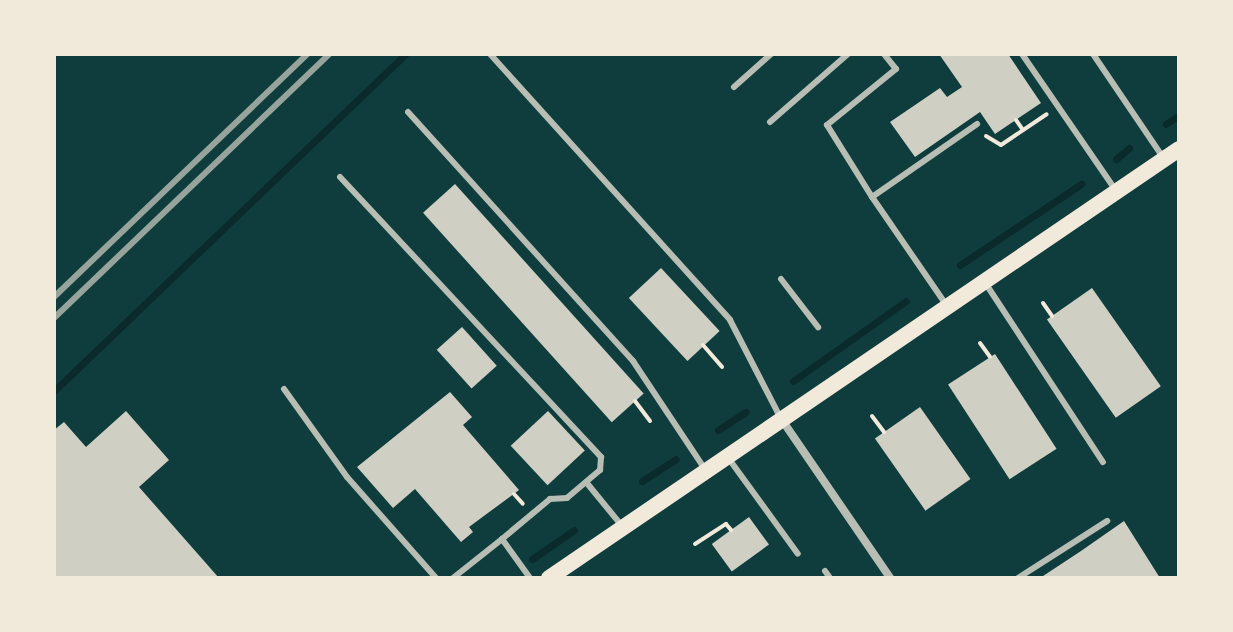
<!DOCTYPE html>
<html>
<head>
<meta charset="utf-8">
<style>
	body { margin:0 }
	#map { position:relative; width:1233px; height:632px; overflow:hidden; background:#0f3d3e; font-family:Karla,sans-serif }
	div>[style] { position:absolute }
	.stream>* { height:7px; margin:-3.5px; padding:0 3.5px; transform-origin:3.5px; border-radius:3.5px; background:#0a2a2b }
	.building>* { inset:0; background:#cfcfc3; transform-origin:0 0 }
	.path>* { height:4px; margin:-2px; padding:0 2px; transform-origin:2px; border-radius:2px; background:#f1e9da }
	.service>* { height:6px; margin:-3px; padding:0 3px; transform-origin:3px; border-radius:3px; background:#b8beb3 }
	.minor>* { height:8px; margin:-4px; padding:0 4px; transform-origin:4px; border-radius:4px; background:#b8beb3 }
	.secondary>* { height:16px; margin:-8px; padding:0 8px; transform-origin:8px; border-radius:8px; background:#f1e9da }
	.rail>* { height:6px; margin:-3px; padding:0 3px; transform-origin:3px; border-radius:3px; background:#97a49c }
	span { translate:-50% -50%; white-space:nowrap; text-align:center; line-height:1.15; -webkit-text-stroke:6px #f1e9da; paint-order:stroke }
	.frame { position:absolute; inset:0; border:56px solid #f1e9da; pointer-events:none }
</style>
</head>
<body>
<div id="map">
	<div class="stream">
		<div style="left:1166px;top:124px;width:16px;rotate:-35deg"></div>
		<div style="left:1116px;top:159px;width:17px;rotate:-40deg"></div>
		<div style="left:960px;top:265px;width:146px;rotate:-33.8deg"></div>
		<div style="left:793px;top:381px;width:138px;rotate:-35.3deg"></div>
		<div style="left:54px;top:391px;width:487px;rotate:-43.8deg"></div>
		<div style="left:718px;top:430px;width:33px;rotate:-33deg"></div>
		<div style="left:642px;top:481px;width:40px;rotate:-32.9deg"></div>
		<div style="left:532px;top:559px;width:51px;rotate:-34.6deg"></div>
	</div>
	<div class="building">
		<div style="clip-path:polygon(939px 54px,1008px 54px,1041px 103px,995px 134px,980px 112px,915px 157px,890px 122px,940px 88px,947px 97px,962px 87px)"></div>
		<div style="left:455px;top:184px;width:282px;height:43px;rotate:48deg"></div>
		<div style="left:661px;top:268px;width:86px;height:44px;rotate:47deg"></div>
		<div style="left:1092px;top:288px;width:120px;height:55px;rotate:55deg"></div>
		<div style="left:462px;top:327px;width:52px;height:34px;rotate:48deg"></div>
		<div style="left:995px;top:354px;width:113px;height:56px;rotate:57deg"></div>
		<div style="clip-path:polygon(450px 392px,472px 417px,463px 425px,519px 490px,469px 527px,473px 532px,461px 542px,415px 489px,393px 508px,357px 467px)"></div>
		<div style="left:920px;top:407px;width:88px;height:55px;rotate:55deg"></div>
		<div style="clip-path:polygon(126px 411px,169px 460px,139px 487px,219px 578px,54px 578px,54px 430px,64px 422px,86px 447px)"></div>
		<div style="left:548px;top:411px;width:54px;height:51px;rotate:47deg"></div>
		<div style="left:749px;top:517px;width:34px;height:46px;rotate:54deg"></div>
		<div style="clip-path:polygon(1124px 521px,1160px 578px,1040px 578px,1081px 551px)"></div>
	</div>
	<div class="path">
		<div style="left:1016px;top:120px;width:12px;rotate:55deg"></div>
		<div style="left:986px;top:136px;width:17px;rotate:31deg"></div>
		<div style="left:1001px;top:145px;width:55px;rotate:-34deg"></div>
		<div style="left:1043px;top:303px;width:16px;rotate:55deg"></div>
		<div style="left:980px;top:343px;width:17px;rotate:54deg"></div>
		<div style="left:703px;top:345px;width:29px;rotate:49deg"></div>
		<div style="left:635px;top:401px;width:25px;rotate:53deg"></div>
		<div style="left:872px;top:416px;width:20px;rotate:53deg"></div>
		<div style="left:514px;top:494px;width:13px;rotate:48deg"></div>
		<div style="left:695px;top:544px;width:37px;rotate:-33deg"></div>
		<div style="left:726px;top:524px;width:8px;rotate:50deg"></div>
	</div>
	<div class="service">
		<div style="left:490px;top:54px;width:358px;rotate:47.9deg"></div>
		<div style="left:730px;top:320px;width:111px;rotate:62.7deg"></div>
		<div style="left:1022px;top:54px;width:166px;rotate:55.5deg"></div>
		<div style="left:1093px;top:54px;width:127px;rotate:55.9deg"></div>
		<div style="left:734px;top:87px;width:50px;rotate:-41.7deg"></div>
		<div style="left:408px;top:112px;width:336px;rotate:47.9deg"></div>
		<div style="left:633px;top:361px;width:132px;rotate:56.4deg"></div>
		<div style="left:770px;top:122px;width:103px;rotate:-41.1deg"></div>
		<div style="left:340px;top:177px;width:383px;rotate:47deg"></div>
		<div style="left:601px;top:457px;width:13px;rotate:94deg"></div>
		<div style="left:600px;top:470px;width:43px;rotate:139.7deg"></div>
		<div style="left:567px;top:498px;width:17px;rotate:177deg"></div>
		<div style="left:550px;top:499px;width:62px;rotate:140.2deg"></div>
		<div style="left:872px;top:197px;width:85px;rotate:-122deg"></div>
		<div style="left:827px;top:125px;width:89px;rotate:-39.1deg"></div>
		<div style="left:896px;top:69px;width:19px;rotate:-129deg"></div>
		<div style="left:781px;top:279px;width:61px;rotate:52.4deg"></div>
		<div style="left:986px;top:284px;width:213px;rotate:56.7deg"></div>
		<div style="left:947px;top:306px;width:132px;rotate:-124.5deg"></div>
		<div style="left:872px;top:197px;width:128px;rotate:-34.8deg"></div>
		<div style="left:284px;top:389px;width:108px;rotate:54.4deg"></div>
		<div style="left:347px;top:477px;width:135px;rotate:48.6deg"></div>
		<div style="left:729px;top:459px;width:117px;rotate:54deg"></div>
		<div style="left:586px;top:482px;width:57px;rotate:50.7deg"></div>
		<div style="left:825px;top:571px;width:9px;rotate:54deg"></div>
		<div style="left:453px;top:578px;width:63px;rotate:-38.5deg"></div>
		<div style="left:502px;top:539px;width:48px;rotate:54.3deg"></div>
		<div style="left:1018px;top:578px;width:106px;rotate:-32.6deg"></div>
	</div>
	<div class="minor">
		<div style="left:782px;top:420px;width:191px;rotate:55.6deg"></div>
	</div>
	<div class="secondary">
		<div style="left:549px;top:578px;width:762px;rotate:-34.25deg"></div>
	</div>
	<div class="rail">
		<div style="left:54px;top:297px;width:351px;rotate:-43.8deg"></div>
		<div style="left:54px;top:318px;width:381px;rotate:-43.8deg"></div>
	</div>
	<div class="frame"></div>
</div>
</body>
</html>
